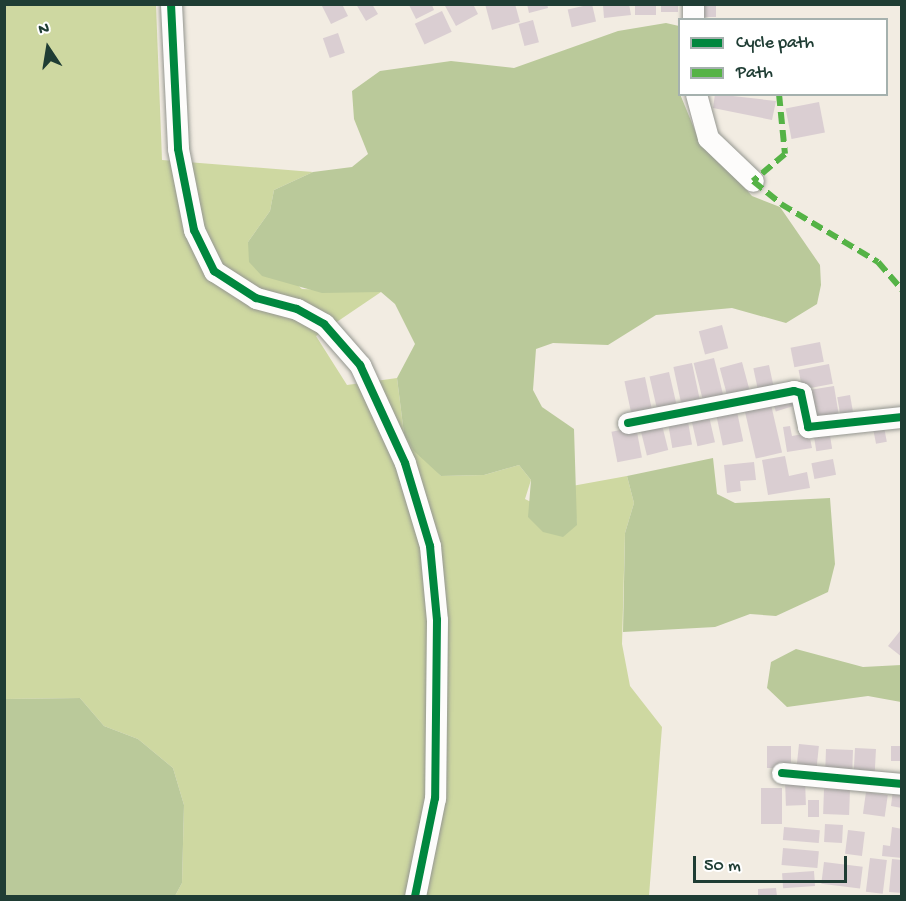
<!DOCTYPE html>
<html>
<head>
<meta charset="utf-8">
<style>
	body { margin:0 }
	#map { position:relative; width:906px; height:901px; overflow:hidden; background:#f2ece2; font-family:"Gochi Hand",sans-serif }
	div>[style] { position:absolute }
	.green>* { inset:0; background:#ced8a1 }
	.forest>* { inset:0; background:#bac99a }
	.building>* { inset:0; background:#daced2; transform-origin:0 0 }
	.roads { filter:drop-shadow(0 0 2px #949690) drop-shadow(0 0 2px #949690) }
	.minor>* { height:21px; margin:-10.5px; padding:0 10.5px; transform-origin:10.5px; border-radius:10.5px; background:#fdfcfb }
	.quiet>* { height:6px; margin-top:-3px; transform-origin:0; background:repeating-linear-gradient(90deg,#55b346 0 12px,transparent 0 18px) }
	.cycleway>* { height:8px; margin:-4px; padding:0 4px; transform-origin:4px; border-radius:4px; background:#00873e }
	span { translate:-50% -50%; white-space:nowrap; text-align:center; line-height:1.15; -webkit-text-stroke:5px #fff; paint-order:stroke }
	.frame { position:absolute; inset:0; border:6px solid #1f3d34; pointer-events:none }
	.legend { position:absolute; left:678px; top:18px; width:210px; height:78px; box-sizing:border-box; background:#fff; border:2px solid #a5b1ae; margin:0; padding:8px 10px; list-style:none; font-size:18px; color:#1f3d34 }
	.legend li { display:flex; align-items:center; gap:12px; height:30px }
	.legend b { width:30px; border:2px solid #a5b1ae }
	.north { position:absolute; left:18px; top:18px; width:60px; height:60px; -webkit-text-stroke:4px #fff; paint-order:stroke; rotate:348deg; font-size:16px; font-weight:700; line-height:24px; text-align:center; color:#1f3d34 }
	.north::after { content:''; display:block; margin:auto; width:21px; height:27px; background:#1f3d34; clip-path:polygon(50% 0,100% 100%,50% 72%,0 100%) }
	.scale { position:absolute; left:693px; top:856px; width:154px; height:27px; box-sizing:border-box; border:3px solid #1f3d34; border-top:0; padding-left:8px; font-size:18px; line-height:21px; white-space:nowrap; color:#1f3d34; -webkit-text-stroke:4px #fff; paint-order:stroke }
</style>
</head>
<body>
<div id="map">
	<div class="green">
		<div style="clip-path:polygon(4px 5px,156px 5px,162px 160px,313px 172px,274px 190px,270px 211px,248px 242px,302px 289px,381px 292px,316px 336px,347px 385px,397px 378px,404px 434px,441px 476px,484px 475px,519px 465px,531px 480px,525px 499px,577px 525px,572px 486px,627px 476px,634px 503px,625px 533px,622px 644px,630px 686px,662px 727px,649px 896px,175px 896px,182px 883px,184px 805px,173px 768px,138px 739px,104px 726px,80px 698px,5px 699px)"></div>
	</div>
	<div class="forest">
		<div style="clip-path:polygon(666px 23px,679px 26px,680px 94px,696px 133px,752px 196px,780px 207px,820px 265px,821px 285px,817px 304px,786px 323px,732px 308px,656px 315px,608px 345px,553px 343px,536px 349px,533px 390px,542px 407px,574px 429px,577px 525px,563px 537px,543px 532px,528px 517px,531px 480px,519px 465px,484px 475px,441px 476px,414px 451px,404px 434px,397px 378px,415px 344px,395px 304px,381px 292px,322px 293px,262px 276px,249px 262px,248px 242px,270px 211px,274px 190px,313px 172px,352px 167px,368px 154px,354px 119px,352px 91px,380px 71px,451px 61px,514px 68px,618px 31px)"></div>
		<div style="clip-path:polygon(713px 458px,717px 494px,735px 503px,830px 498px,835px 564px,828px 592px,776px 616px,750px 614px,715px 627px,623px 632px,625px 533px,634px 503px,627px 476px)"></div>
		<div style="clip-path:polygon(796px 649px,863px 667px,901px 665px,901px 702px,868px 696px,787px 707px,767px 688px,771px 662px)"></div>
		<div style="clip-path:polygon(80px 698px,104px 726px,138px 739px,173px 768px,184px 805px,182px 883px,175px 896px,5px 896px,5px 699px)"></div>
	</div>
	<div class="building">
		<div style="clip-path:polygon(321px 4px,342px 4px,348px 16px,331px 24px)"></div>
		<div style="clip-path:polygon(356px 4px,372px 4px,378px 14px,366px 21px)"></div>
		<div style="clip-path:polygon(444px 4px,473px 4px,478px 14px,456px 26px)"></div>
		<div style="clip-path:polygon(485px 4px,515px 4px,520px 22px,492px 30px)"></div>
		<div style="clip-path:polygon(527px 4px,547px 4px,548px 8px,529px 13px)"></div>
		<div style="left:592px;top:4px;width:18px;height:25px;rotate:77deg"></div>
		<div style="clip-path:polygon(629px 4px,631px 15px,604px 18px,603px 5px)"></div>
		<div style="left:635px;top:4px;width:21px;height:11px"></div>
		<div style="left:661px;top:4px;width:17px;height:8px"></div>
		<div style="left:702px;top:4px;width:14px;height:13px"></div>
		<div style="clip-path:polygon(409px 5px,432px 5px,434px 10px,416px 19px)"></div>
		<div style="left:442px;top:11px;width:23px;height:30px;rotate:65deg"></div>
		<div style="left:533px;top:20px;width:23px;height:15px;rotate:75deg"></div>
		<div style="left:338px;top:33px;width:21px;height:16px;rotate:71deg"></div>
		<div style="clip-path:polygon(715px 94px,776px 101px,772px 120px,713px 108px)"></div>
		<div style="left:819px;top:102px;width:31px;height:34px;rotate:79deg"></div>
		<div style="left:722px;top:325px;width:24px;height:24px;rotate:75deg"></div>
		<div style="left:820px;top:342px;width:20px;height:30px;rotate:79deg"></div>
		<div style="left:714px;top:358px;width:44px;height:21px;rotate:76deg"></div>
		<div style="left:742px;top:362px;width:30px;height:23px;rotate:75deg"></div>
		<div style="left:692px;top:363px;width:42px;height:19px;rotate:78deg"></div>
		<div style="left:829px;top:364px;width:20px;height:31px;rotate:79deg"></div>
		<div style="left:769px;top:365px;width:24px;height:16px;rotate:78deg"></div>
		<div style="left:669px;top:372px;width:35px;height:20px;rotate:77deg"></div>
		<div style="left:645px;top:377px;width:38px;height:21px;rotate:78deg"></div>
		<div style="clip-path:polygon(834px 386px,840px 422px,808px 421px,803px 391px)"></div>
		<div style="left:850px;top:395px;width:27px;height:13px;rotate:80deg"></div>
		<div style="left:769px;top:396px;width:58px;height:27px;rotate:77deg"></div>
		<div style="left:792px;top:396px;width:10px;height:20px;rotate:73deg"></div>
		<div style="left:736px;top:407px;width:35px;height:21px;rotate:78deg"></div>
		<div style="left:708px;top:412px;width:31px;height:18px;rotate:77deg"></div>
		<div style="left:687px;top:416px;width:29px;height:20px;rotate:80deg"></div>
		<div style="left:661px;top:421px;width:30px;height:22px;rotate:76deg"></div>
		<div style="left:883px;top:422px;width:20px;height:11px;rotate:79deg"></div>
		<div style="clip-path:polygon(790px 426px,792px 436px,809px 433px,812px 448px,787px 452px,783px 427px)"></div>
		<div style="left:636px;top:427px;width:31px;height:25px;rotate:79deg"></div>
		<div style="left:829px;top:429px;width:20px;height:16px;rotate:81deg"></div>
		<div style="clip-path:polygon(785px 456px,789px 476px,807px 472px,810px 488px,768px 495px,762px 460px)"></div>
		<div style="left:833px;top:459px;width:16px;height:22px;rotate:79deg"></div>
		<div style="clip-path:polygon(754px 462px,756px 480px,740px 481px,741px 491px,727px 493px,724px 465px)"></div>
		<div style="clip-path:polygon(900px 631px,902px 632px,902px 657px,888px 646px)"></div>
		<div style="left:799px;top:744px;width:20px;height:26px;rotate:6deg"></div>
		<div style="left:767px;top:746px;width:24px;height:22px"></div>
		<div style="left:891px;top:746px;width:11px;height:15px"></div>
		<div style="left:855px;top:748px;width:21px;height:27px;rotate:3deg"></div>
		<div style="left:826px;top:749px;width:27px;height:23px;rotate:2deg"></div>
		<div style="left:805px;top:779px;width:26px;height:20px;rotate:88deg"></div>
		<div style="left:761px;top:788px;width:21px;height:36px"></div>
		<div style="left:824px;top:789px;width:26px;height:25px;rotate:2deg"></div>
		<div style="clip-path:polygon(893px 790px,902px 791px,902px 808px,891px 806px)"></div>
		<div style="left:866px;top:792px;width:22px;height:22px;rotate:8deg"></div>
		<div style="left:808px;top:800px;width:11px;height:17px"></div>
		<div style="left:825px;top:824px;width:18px;height:18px;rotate:3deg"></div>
		<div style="left:784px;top:827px;width:36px;height:13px;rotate:5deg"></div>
		<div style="clip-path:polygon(892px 827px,902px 829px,902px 858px,882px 856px,883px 845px,890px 846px)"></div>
		<div style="left:848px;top:830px;width:17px;height:24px;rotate:7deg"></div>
		<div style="left:783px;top:848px;width:36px;height:17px;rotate:5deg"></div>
		<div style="left:870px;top:858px;width:17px;height:34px;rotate:7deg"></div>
		<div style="clip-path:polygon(892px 859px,902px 860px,902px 893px,889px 892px)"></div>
		<div style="left:824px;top:862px;width:39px;height:22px;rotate:7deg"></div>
		<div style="left:814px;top:871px;width:15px;height:32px;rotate:86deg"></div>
		<div style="clip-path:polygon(776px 888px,777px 896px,758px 896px,758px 889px)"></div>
	</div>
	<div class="roads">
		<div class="minor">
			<div style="left:171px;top:4px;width:145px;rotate:87.2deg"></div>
			<div style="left:178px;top:149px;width:83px;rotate:78.8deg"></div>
			<div style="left:194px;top:230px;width:46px;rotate:64deg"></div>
			<div style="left:214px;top:271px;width:50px;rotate:32.7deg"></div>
			<div style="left:256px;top:298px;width:42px;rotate:15deg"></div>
			<div style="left:297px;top:309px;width:31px;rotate:29deg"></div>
			<div style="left:324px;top:324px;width:55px;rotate:48.7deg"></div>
			<div style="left:360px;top:365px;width:108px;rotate:65.3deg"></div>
			<div style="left:405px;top:463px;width:87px;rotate:73.2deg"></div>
			<div style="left:430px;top:546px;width:74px;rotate:84.6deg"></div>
			<div style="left:437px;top:620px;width:178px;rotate:90.6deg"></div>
			<div style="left:435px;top:798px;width:100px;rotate:101.5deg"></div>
			<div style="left:693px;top:20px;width:16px;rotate:-90deg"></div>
			<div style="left:696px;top:94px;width:46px;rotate:74.7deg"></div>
			<div style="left:708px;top:138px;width:62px;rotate:43.7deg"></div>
			<div style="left:628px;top:423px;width:169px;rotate:-10.9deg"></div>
			<div style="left:794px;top:391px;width:7px;rotate:16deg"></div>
			<div style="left:801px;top:393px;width:35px;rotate:78deg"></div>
			<div style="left:808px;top:427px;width:95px;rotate:-6.1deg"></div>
			<div style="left:782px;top:773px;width:121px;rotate:5.2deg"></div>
		</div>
	</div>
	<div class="quiet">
		<div style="left:779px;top:94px;width:60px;rotate:84.3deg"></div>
		<div style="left:785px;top:154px;width:42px;rotate:139.8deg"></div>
		<div style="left:753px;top:181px;width:36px;rotate:39deg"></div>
		<div style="left:781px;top:204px;width:113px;rotate:30.9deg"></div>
		<div style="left:878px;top:262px;width:37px;rotate:49deg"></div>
	</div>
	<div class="cycleway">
		<div style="left:171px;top:4px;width:145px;rotate:87.2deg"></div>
		<div style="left:178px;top:149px;width:83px;rotate:78.8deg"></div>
		<div style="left:194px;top:230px;width:46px;rotate:64deg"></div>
		<div style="left:214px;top:271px;width:50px;rotate:32.7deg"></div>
		<div style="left:256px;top:298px;width:42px;rotate:15deg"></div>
		<div style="left:297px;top:309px;width:31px;rotate:29deg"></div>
		<div style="left:324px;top:324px;width:55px;rotate:48.7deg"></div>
		<div style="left:360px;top:365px;width:108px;rotate:65.3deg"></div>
		<div style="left:405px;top:463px;width:87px;rotate:73.2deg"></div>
		<div style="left:430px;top:546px;width:74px;rotate:84.6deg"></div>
		<div style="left:437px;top:620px;width:178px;rotate:90.6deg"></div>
		<div style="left:435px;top:798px;width:100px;rotate:101.5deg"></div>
		<div style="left:628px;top:423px;width:169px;rotate:-10.9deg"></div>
		<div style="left:794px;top:391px;width:7px;rotate:16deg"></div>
		<div style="left:801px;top:393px;width:35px;rotate:78deg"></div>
		<div style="left:808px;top:427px;width:95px;rotate:-6.1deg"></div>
		<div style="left:782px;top:773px;width:121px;rotate:5.2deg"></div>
	</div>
	<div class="frame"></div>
	<ul class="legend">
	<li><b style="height:8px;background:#00873e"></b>Cycle path</li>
	<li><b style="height:8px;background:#55b346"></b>Path</li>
	</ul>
	<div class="north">N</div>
	<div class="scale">50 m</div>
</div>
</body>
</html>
